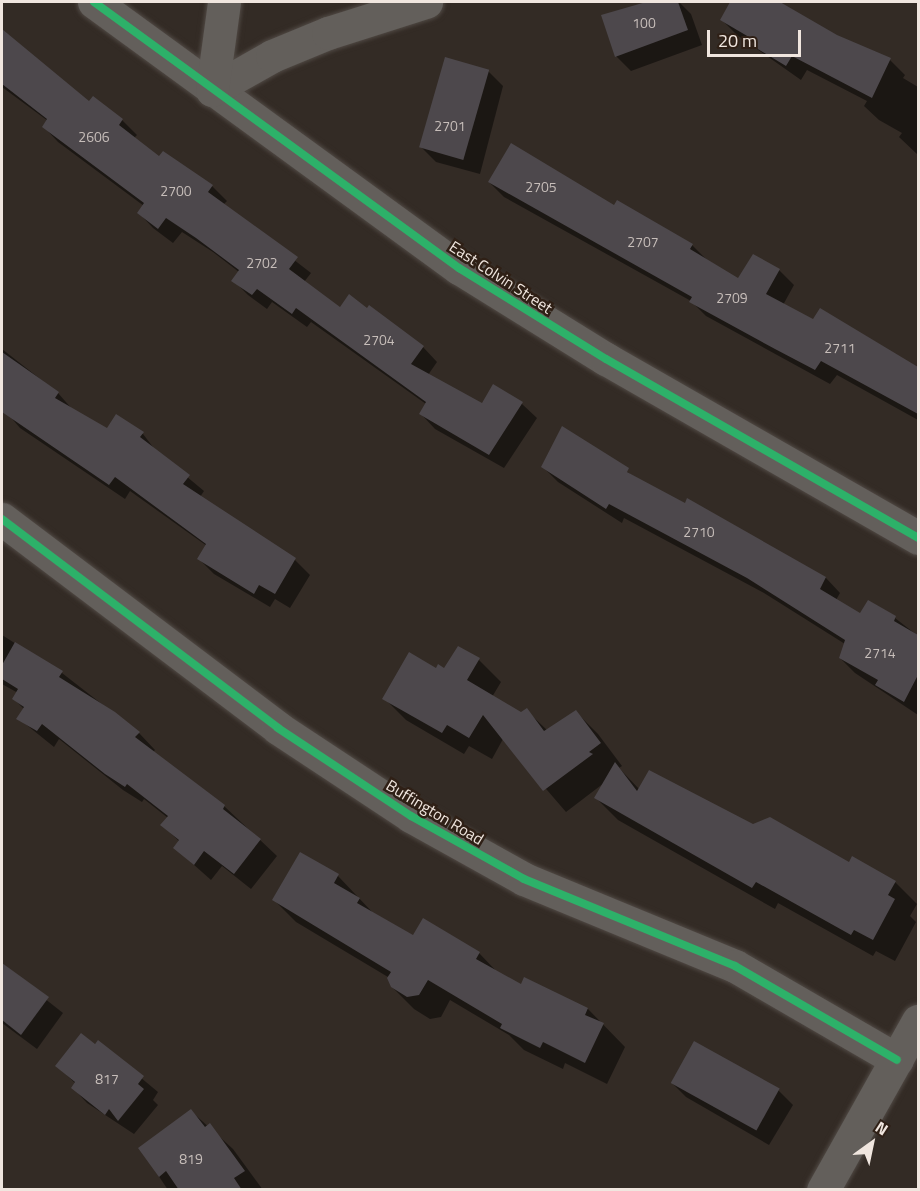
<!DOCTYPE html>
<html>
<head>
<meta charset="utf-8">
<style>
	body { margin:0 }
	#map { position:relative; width:920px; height:1191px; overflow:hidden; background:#332b25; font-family:"Titillium Web",sans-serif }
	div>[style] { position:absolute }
	.shadow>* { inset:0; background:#0007 }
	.building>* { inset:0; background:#4d484c; transform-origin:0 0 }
	.roads { filter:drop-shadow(0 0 2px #504944) drop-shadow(0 0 2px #504944) }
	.street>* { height:33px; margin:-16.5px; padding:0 16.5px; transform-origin:16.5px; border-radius:16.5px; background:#635f5b }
	.cycleway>* { height:8px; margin:-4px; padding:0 4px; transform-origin:4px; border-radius:4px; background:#2db169 }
	span { translate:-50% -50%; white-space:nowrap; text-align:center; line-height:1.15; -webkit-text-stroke:5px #2f2016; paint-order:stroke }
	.number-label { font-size:14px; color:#c7beba }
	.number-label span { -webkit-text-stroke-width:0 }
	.street-label { font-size:16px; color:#f0e6df }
	.frame { position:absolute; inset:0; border:3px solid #f0e6df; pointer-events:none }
	.north { position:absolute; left:842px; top:1113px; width:60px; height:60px; -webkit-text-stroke:4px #2f2016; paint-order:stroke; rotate:33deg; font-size:16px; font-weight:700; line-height:24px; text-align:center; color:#f0e6df }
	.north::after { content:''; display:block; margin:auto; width:21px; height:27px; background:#f0e6df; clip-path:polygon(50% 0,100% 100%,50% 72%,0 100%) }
	.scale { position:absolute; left:707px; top:30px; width:94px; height:27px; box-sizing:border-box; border:3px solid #f0e6df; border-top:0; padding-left:8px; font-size:18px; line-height:21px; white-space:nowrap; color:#f0e6df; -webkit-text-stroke:4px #2f2016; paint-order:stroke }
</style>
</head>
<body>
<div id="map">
	<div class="shadow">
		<div style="clip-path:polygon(651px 2px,655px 5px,679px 2px,691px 14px,702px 45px,631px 71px,616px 56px,603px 16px)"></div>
		<div style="clip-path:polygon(732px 2px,777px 2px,836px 36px,890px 60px,905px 75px,903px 78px,918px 87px,918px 155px,899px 137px,902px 133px,879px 120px,864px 106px,867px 101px,807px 70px,801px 80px,737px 35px,722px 20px)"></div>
		<div style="clip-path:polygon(2px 32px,89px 103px,122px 120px,137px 135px,134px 138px,160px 158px,212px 186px,227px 201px,223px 205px,311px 273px,304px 282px,341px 309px,423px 347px,437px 362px,428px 375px,483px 405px,494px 386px,522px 404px,537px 418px,504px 468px,435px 429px,421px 414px,426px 404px,311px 322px,307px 327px,272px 302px,267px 309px,248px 295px,233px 280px,239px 272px,213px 252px,182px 232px,173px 243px,153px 228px,139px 213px,144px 206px,58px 142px,44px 127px,48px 121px,2px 87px)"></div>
		<div style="clip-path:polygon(488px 71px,503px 86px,480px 174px,436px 162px,421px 147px)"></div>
		<div style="clip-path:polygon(489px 182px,615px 208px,692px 245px,707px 260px,739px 280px,779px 270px,794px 285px,783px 305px,814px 321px,820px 310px,918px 368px,918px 420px,837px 375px,830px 384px,706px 316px,691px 301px,504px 197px)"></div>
		<div style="clip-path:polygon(2px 349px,58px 393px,72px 409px,107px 430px,143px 434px,156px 451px,204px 491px,200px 497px,295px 560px,310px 575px,290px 608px,275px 599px,270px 607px,214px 574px,199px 559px,207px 546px,130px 491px,125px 499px,20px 428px,2px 407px)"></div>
		<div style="clip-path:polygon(563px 428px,639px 480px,685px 505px,688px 500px,826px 578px,840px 593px,836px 600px,861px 615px,895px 618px,918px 636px,918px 715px,855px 673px,840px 658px,845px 644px,764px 593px,624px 518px,622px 523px,558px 482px,543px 467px)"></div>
		<div style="clip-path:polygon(2px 635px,62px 673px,139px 733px,155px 750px,153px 752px,224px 806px,277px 856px,251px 889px,222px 866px,211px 880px,175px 848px,180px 842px,162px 825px,168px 818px,144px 799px,142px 802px,123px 790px,59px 739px,54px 747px,18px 718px,24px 709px,14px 699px,18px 693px,2px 684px)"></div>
		<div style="clip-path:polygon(458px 648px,479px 660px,501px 682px,492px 697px,521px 713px,526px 710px,548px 731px,576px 712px,598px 734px,622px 766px,619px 768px,639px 789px,752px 826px,850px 864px,853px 858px,895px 882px,917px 904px,910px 916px,916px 922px,895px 961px,876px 951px,873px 956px,778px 903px,775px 909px,618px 820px,596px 798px,604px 783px,566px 812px,503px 739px,492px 759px,469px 746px,464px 754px,406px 720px,384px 698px,437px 670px,445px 670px)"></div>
		<div style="clip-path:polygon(301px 854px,338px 876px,375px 915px,413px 937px,479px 953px,500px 975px,521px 987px,525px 979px,588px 1009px,625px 1047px,607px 1084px,565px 1063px,563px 1069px,524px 1050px,509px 1035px,450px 1000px,441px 1017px,430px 1019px,414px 1009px,392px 987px,388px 977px,296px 922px,274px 900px)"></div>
		<div style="clip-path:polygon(2px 965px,63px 1013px,37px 1049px,2px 1023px)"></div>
		<div style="clip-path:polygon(98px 1042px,158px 1092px,153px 1100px,158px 1105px,134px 1134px,87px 1103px,73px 1088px,76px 1084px,57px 1066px)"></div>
		<div style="clip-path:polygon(671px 1082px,778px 1090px,793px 1105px,769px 1145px,686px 1097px)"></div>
		<div style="clip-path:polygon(191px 1111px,233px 1149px,263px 1190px,168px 1190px,140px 1148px)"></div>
	</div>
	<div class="building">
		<div style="clip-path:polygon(646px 2px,678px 2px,688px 30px,615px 57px,601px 15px)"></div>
		<div style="clip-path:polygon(730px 2px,780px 2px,837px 35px,891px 58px,872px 98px,792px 56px,786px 66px,751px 45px,754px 40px,720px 20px)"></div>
		<div style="clip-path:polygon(2px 29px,89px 101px,93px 96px,123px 119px,119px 125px,159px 156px,163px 151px,213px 185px,208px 192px,298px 257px,289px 269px,340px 307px,349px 294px,367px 308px,369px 305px,424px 346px,411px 364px,482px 403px,493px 384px,523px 402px,489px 455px,419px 414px,426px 402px,296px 308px,292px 314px,257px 289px,252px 295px,231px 281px,239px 270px,196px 238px,166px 218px,158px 229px,137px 213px,144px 203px,42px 127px,47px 119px,2px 84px)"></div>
		<div style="left:445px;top:57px;width:46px;height:94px;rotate:16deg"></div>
		<div style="clip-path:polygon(511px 143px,614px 205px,617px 200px,693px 244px,690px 249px,738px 278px,753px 254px,780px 269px,766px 294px,813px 319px,820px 308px,918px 367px,918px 414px,821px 361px,815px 370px,775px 349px,689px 302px,692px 297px,488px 182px)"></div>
		<div style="clip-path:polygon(2px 352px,59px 392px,55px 398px,107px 428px,116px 414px,144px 432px,140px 437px,190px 475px,183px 484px,296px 558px,275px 594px,259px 585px,254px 594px,197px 559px,206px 544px,115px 477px,109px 485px,2px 412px)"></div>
		<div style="clip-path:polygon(562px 426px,629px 468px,627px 472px,685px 503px,687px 498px,826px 577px,820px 589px,860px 613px,868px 600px,896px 616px,894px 621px,918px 635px,918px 675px,904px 702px,875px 685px,878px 680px,839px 658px,845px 640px,747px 578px,609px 504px,606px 509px,541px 467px)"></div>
		<div style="clip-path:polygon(15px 642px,63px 671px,59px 677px,115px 712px,140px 732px,135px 737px,225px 805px,223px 809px,261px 839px,234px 874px,204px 851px,194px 865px,173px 848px,179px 840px,160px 825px,168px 816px,127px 784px,125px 787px,105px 774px,42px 724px,37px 731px,16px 719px,24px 707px,12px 699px,18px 689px,2px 679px,2px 665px)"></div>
		<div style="clip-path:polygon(458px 646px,480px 658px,467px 680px,521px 712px,527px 708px,544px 731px,576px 710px,601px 743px,589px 752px,593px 754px,543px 791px,483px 715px,469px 738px,447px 725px,442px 733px,382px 699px,409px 652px,436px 668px,438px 664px,444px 668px)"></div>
		<div style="clip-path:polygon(615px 762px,637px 791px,649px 770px,753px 824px,770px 817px,849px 862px,852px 856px,896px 881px,888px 895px,895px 899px,873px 940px,854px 930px,851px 935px,756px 882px,752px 888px,594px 798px)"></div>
		<div style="clip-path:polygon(300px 852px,339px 874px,334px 883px,360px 898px,357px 903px,413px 935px,423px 918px,480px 952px,476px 959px,521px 984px,524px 977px,588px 1008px,585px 1015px,604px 1023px,585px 1063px,543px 1042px,540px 1048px,500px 1028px,502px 1024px,428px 980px,419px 995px,407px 997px,391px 987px,387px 978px,391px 972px,272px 900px)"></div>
		<div style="clip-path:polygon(2px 963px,49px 997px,21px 1035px,2px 1020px)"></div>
		<div style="clip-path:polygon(81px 1033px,95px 1044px,98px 1040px,144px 1076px,138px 1084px,144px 1089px,118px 1121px,109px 1109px,105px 1115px,71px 1088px,75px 1082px,55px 1066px)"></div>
		<div style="left:694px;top:1041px;width:98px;height:48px;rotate:29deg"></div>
		<div style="clip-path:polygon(191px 1109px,205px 1127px,210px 1123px,245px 1171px,234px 1178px,242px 1190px,179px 1190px,166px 1171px,159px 1177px,138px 1148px)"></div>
	</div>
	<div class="roads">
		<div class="street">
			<div style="left:94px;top:2px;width:452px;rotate:36.1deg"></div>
			<div style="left:459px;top:268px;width:173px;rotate:31.8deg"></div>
			<div style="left:606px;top:359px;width:360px;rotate:29.8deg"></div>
			<div style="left:212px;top:90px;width:69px;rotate:-29.5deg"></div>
			<div style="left:272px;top:56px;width:61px;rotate:-22.3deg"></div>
			<div style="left:328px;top:33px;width:103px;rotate:-17.6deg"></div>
			<div style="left:212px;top:90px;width:89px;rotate:-82.2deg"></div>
			<div style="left:2px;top:519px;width:346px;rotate:37.1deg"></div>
			<div style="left:278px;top:728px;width:159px;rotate:33.5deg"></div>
			<div style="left:411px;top:816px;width:129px;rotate:29.1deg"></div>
			<div style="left:524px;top:879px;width:228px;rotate:22.4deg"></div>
			<div style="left:735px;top:966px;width:187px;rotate:30.1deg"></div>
			<div style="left:823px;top:1190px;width:194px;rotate:-60.7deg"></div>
		</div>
	</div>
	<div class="cycleway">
		<div style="left:94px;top:2px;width:452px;rotate:36.1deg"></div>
		<div style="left:459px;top:268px;width:173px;rotate:31.8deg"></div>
		<div style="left:606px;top:359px;width:360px;rotate:29.8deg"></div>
		<div style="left:2px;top:519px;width:346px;rotate:37.1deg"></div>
		<div style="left:278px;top:728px;width:159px;rotate:33.5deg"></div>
		<div style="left:411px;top:816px;width:129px;rotate:29.1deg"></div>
		<div style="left:524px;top:879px;width:228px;rotate:22.4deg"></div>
		<div style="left:735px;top:966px;width:187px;rotate:30.1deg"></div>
	</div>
	<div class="number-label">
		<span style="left:644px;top:23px">100</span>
		<span style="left:450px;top:126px">2701</span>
		<span style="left:94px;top:137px">2606</span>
		<span style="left:541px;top:187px">2705</span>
		<span style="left:176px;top:191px">2700</span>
		<span style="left:643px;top:242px">2707</span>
		<span style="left:262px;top:263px">2702</span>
		<span style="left:732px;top:298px">2709</span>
		<span style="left:379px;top:340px">2704</span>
		<span style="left:840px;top:348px">2711</span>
		<span style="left:699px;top:532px">2710</span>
		<span style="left:880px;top:653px">2714</span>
		<span style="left:107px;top:1079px">817</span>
		<span style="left:191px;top:1159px">819</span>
	</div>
	<div class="street-label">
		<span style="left:501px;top:277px;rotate:33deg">East Colvin Street</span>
		<span style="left:435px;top:812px;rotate:31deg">Buffington Road</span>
	</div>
	<div class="frame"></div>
	<div class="north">N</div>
	<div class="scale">20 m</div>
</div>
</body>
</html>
